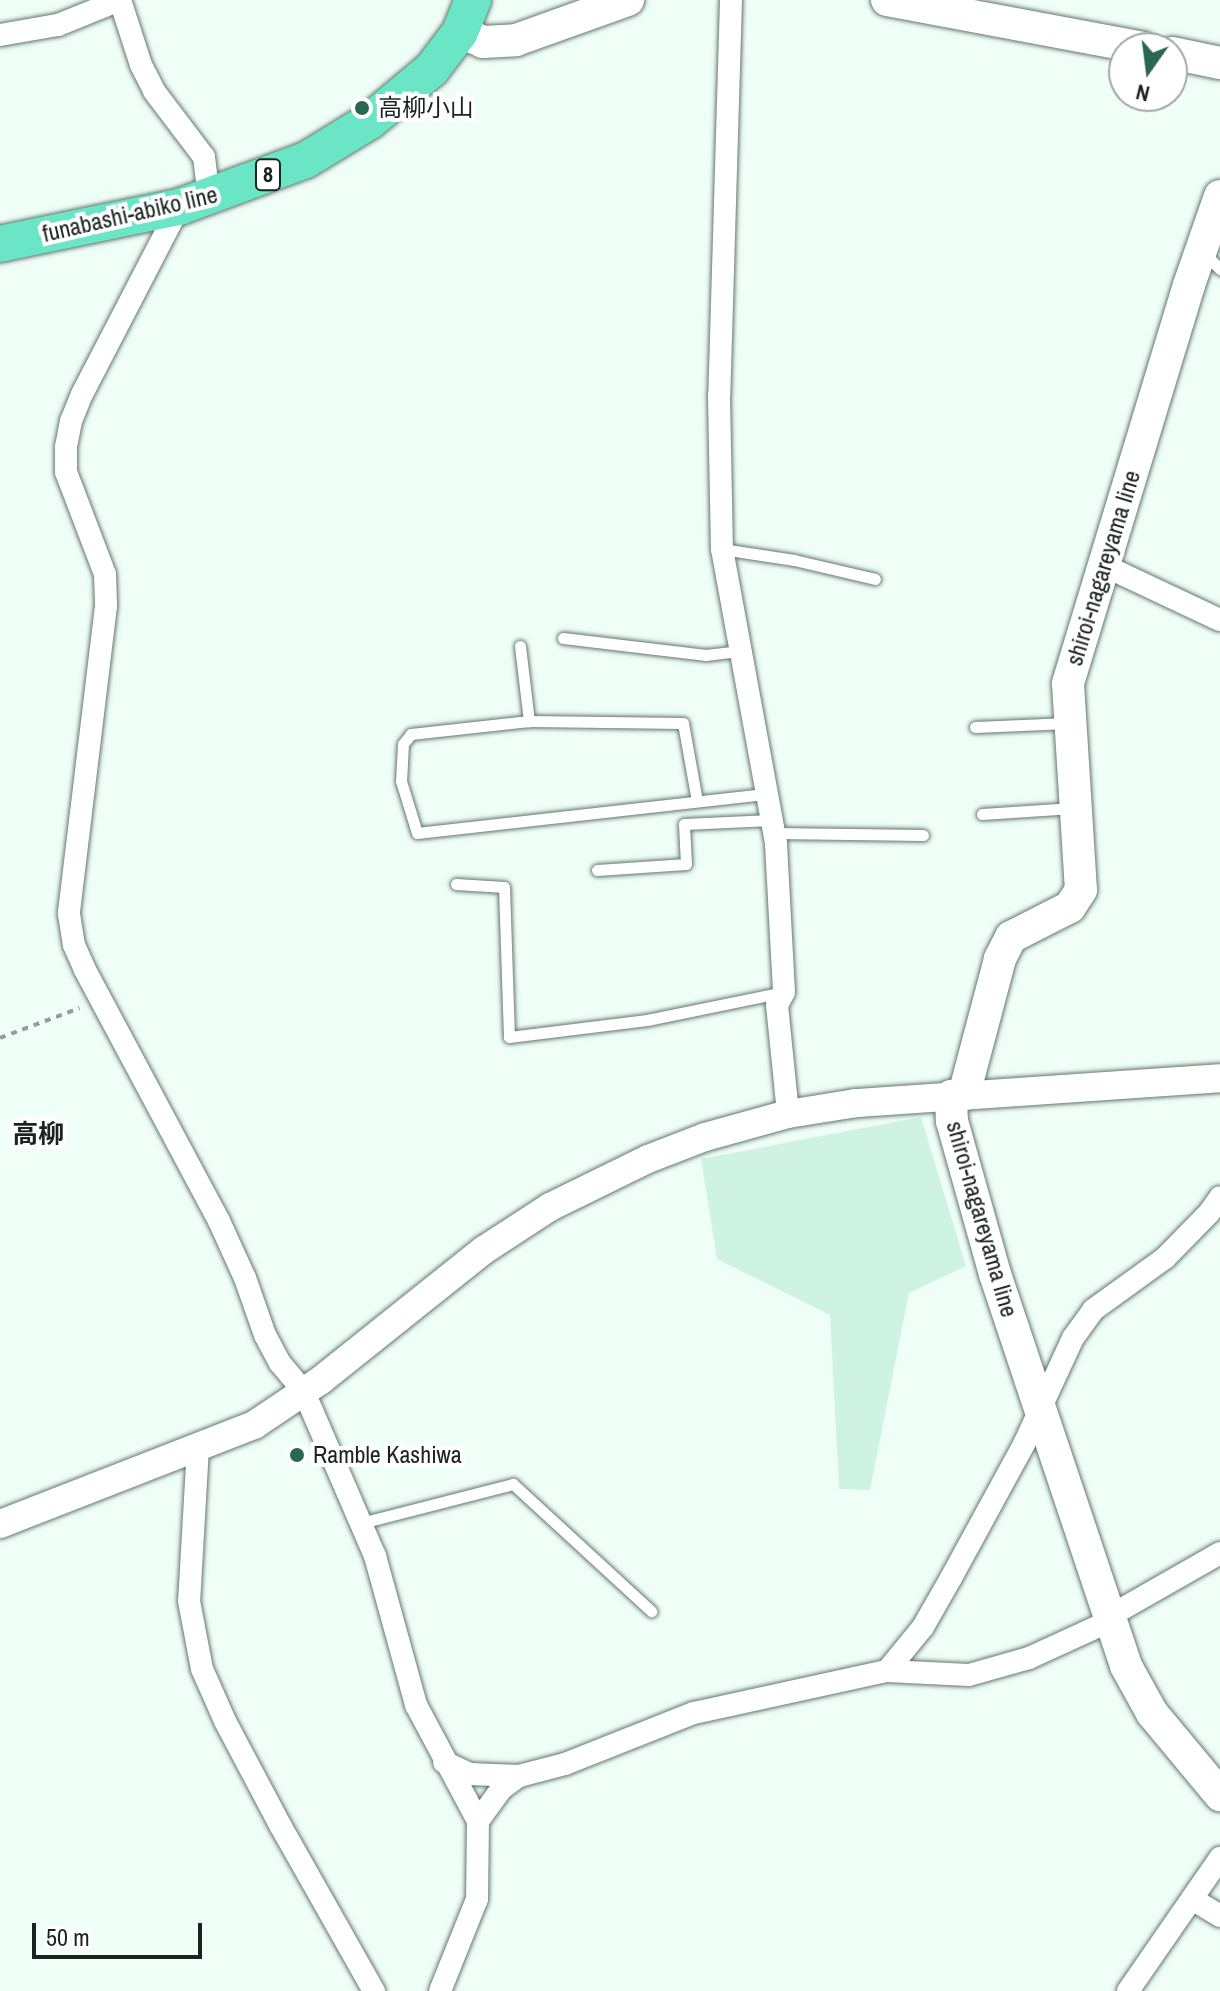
<!DOCTYPE html>
<html>
<head>
<meta charset="utf-8">
<style>
	body { margin:0 }
	#map { position:relative; width:1220px; height:1991px; overflow:hidden; background:#effef7; font-family:"Archivo Narrow","Noto Sans JP",sans-serif }
	div>[style] { position:absolute }
	.green>* { inset:0; background:#cff3e3 }
	.path>* { height:4px; margin-top:-2px; transform-origin:0; background:repeating-linear-gradient(90deg,#929e98 0 6px,transparent 0 12px) }
	.roads { filter:drop-shadow(0 0 2px #61786e) drop-shadow(0 0 2px #61786e) }
	.service>* { height:11px; margin:-5.5px; padding:0 5.5px; transform-origin:5.5px; border-radius:5.5px; background:#fff }
	.minor>* { height:22px; margin:-11px; padding:0 11px; transform-origin:11px; border-radius:11px; background:#fff }
	.tertiary>* { height:28px; margin:-14px; padding:0 14px; transform-origin:14px; border-radius:14px; background:#fff }
	.secondary>* { height:32px; margin:-16px; padding:0 16px; transform-origin:16px; border-radius:16px; background:#fff }
	.primary>* { height:36px; margin:-18px; padding:0 18px; transform-origin:18px; border-radius:18px; background:#6ae5c5 }
	.dots>* { width:22px; height:22px; translate:-50% -50%; box-sizing:border-box; border:4px solid #fff; border-radius:50% }
	span { translate:-50% -50%; white-space:nowrap; text-align:center; line-height:1.15; -webkit-text-stroke:8px #fff; paint-order:stroke }
	.shield-label span { padding:2px 6px; background:#fff; border:2px solid; border-radius:6px; -webkit-text-stroke-width:0 }
	.shield-label { font-size:22px; color:#1a231f; font-weight:700 }
	.poi-label { font-size:24px; color:#1a231f }
	.left { translate:0 -50%; text-align:left }
	.street-label { font-size:24px; color:#1a231f }
	.neighbourhood-label { font-size:26px; color:#1a231f; font-weight:700 }
	.north { position:absolute; left:1108px; top:32px; width:80px; height:80px; box-sizing:border-box; background:#fff; border:2px solid #a3a7a5; border-radius:50%; rotate:194deg; font-size:22px; font-weight:700; line-height:32px; text-align:center; color:#1a231f }
	.north::after { content:''; display:block; margin:auto; width:28px; height:36px; background:#2a6651; clip-path:polygon(50% 0,100% 100%,50% 72%,0 100%) }
	.scale { position:absolute; left:32px; top:1923px; width:170px; height:36px; box-sizing:border-box; border:4px solid #1a231f; border-top:0; padding-left:10px; font-size:24px; line-height:28px; white-space:nowrap; color:#1a231f; -webkit-text-stroke:6px #fff; paint-order:stroke }
</style>
</head>
<body>
<div id="map">
	<div class="green">
		<div style="clip-path:polygon(921px 1117px,966px 1266px,909px 1293px,870px 1490px,839px 1489px,830px 1315px,717px 1259px,701px 1159px)"></div>
	</div>
	<div class="path">
		<div style="left:0;top:1038px;width:85px;rotate:-20.6deg"></div>
	</div>
	<div class="roads">
		<div class="service">
			<div style="left:1204px;top:253px;width:23px;rotate:45deg"></div>
			<div style="left:722px;top:549px;width:73px;rotate:8.7deg"></div>
			<div style="left:794px;top:560px;width:83px;rotate:13.2deg"></div>
			<div style="left:563px;top:638px;width:144px;rotate:6.8deg"></div>
			<div style="left:706px;top:655px;width:32px;rotate:-7deg"></div>
			<div style="left:520px;top:646px;width:76px;rotate:83.2deg"></div>
			<div style="left:975px;top:727px;width:94px;rotate:-2.4deg"></div>
			<div style="left:697px;top:801px;width:79px;rotate:-100.2deg"></div>
			<div style="left:683px;top:723px;width:154px;rotate:-179.3deg"></div>
			<div style="left:529px;top:721px;width:119px;rotate:173.7deg"></div>
			<div style="left:411px;top:734px;width:13px;rotate:129deg"></div>
			<div style="left:403px;top:744px;width:37px;rotate:93deg"></div>
			<div style="left:401px;top:781px;width:54px;rotate:72.9deg"></div>
			<div style="left:417px;top:833px;width:352px;rotate:-6.4deg"></div>
			<div style="left:982px;top:814px;width:91px;rotate:-3.8deg"></div>
			<div style="left:774px;top:833px;width:149px;rotate:0.8deg"></div>
			<div style="left:597px;top:870px;width:89px;rotate:-3.9deg"></div>
			<div style="left:686px;top:864px;width:40px;rotate:-92.9deg"></div>
			<div style="left:684px;top:824px;width:87px;rotate:-2.6deg"></div>
			<div style="left:456px;top:884px;width:48px;rotate:3.6deg"></div>
			<div style="left:504px;top:887px;width:150px;rotate:88.1deg"></div>
			<div style="left:509px;top:1037px;width:139px;rotate:-7deg"></div>
			<div style="left:647px;top:1020px;width:139px;rotate:-11.6deg"></div>
			<div style="left:361px;top:1523px;width:157px;rotate:-14.4deg"></div>
			<div style="left:513px;top:1484px;width:188px;rotate:42.6deg"></div>
		</div>
		<div class="minor">
			<div style="left:120px;top:0;width:68px;rotate:72.1deg"></div>
			<div style="left:141px;top:65px;width:29px;rotate:63deg"></div>
			<div style="left:154px;top:91px;width:83px;rotate:52.9deg"></div>
			<div style="left:204px;top:157px;width:41px;rotate:83deg"></div>
			<div style="left:731px;top:0;width:396px;rotate:91.7deg"></div>
			<div style="left:719px;top:396px;width:153px;rotate:88.9deg"></div>
			<div style="left:722px;top:549px;width:300px;rotate:79.6deg"></div>
			<div style="left:776px;top:844px;width:148px;rotate:86.9deg"></div>
			<div style="left:784px;top:992px;width:15px;rotate:118deg"></div>
			<div style="left:777px;top:1005px;width:110px;rotate:84.2deg"></div>
			<div style="left:0;top:35px;width:59px;rotate:-9.8deg"></div>
			<div style="left:58px;top:25px;width:67px;rotate:-22deg"></div>
			<div style="left:179px;top:207px;width:211px;rotate:117.4deg"></div>
			<div style="left:82px;top:394px;width:29px;rotate:112deg"></div>
			<div style="left:71px;top:421px;width:26px;rotate:101deg"></div>
			<div style="left:66px;top:447px;width:25px;rotate:90deg"></div>
			<div style="left:66px;top:472px;width:109px;rotate:69.1deg"></div>
			<div style="left:105px;top:574px;width:32px;rotate:88deg"></div>
			<div style="left:106px;top:606px;width:310px;rotate:96.9deg"></div>
			<div style="left:69px;top:914px;width:31px;rotate:81deg"></div>
			<div style="left:74px;top:945px;width:27px;rotate:66deg"></div>
			<div style="left:85px;top:970px;width:285px;rotate:61.9deg"></div>
			<div style="left:219px;top:1221px;width:63px;rotate:65.5deg"></div>
			<div style="left:245px;top:1278px;width:60px;rotate:70.7deg"></div>
			<div style="left:265px;top:1335px;width:32px;rotate:62deg"></div>
			<div style="left:280px;top:1363px;width:38px;rotate:50deg"></div>
			<div style="left:304px;top:1392px;width:179px;rotate:66.6deg"></div>
			<div style="left:375px;top:1556px;width:155px;rotate:74.6deg"></div>
			<div style="left:416px;top:1705px;width:132px;rotate:61.9deg"></div>
			<div style="left:478px;top:1821px;width:78px;rotate:90.7deg"></div>
			<div style="left:477px;top:1899px;width:99px;rotate:111.9deg"></div>
			<div style="left:1103px;top:565px;width:129px;rotate:25.2deg"></div>
			<div style="left:198px;top:1447px;width:154px;rotate:93.3deg"></div>
			<div style="left:189px;top:1601px;width:69px;rotate:79.2deg"></div>
			<div style="left:202px;top:1669px;width:57px;rotate:66.1deg"></div>
			<div style="left:225px;top:1721px;width:118px;rotate:62.1deg"></div>
			<div style="left:280px;top:1825px;width:191px;rotate:60.5deg"></div>
			<div style="left:1108px;top:1617px;width:129px;rotate:-29.7deg"></div>
			<div style="left:887px;top:1671px;width:82px;rotate:2.8deg"></div>
			<div style="left:969px;top:1675px;width:62px;rotate:-15.8deg"></div>
			<div style="left:1029px;top:1658px;width:89px;rotate:-24.6deg"></div>
			<div style="left:444px;top:1762px;width:29px;rotate:25deg"></div>
			<div style="left:470px;top:1774px;width:49px;rotate:2.3deg"></div>
			<div style="left:478px;top:1821px;width:39px;rotate:-54deg"></div>
			<div style="left:501px;top:1789px;width:22px;rotate:-36deg"></div>
			<div style="left:519px;top:1776px;width:48px;rotate:-14.6deg"></div>
			<div style="left:565px;top:1764px;width:139px;rotate:-21.6deg"></div>
			<div style="left:694px;top:1713px;width:198px;rotate:-12.3deg"></div>
			<div style="left:887px;top:1671px;width:57px;rotate:-50.7deg"></div>
			<div style="left:923px;top:1627px;width:56px;rotate:-60.3deg"></div>
			<div style="left:951px;top:1578px;width:153px;rotate:-61.4deg"></div>
			<div style="left:1024px;top:1444px;width:117px;rotate:-65.2deg"></div>
			<div style="left:1073px;top:1338px;width:34px;rotate:-54deg"></div>
			<div style="left:1093px;top:1310px;width:89px;rotate:-35.8deg"></div>
			<div style="left:1165px;top:1258px;width:63px;rotate:-45.6deg"></div>
			<div style="left:1209px;top:1213px;width:19px;rotate:-55deg"></div>
			<div style="left:1192px;top:1899px;width:33px;rotate:31deg"></div>
			<div style="left:1128px;top:1991px;width:162px;rotate:-55.3deg"></div>
		</div>
		<div class="tertiary">
			<div style="left:0;top:1524px;width:273px;rotate:-21.3deg"></div>
			<div style="left:254px;top:1425px;width:81px;rotate:-33.9deg"></div>
			<div style="left:321px;top:1380px;width:208px;rotate:-38.6deg"></div>
			<div style="left:484px;top:1250px;width:79px;rotate:-33.1deg"></div>
			<div style="left:550px;top:1207px;width:109px;rotate:-26.1deg"></div>
			<div style="left:648px;top:1159px;width:61px;rotate:-21.1deg"></div>
			<div style="left:705px;top:1137px;width:86px;rotate:-15.5deg"></div>
			<div style="left:788px;top:1114px;width:70px;rotate:-9.1deg"></div>
			<div style="left:857px;top:1103px;width:364px;rotate:-3.9deg"></div>
		</div>
		<div class="secondary">
			<div style="left:887px;top:0;width:261px;rotate:10.6deg"></div>
			<div style="left:460px;top:32px;width:25px;rotate:23deg"></div>
			<div style="left:483px;top:42px;width:33px;rotate:-3deg"></div>
			<div style="left:516px;top:40px;width:119px;rotate:-19.7deg"></div>
			<div style="left:1172px;top:53px;width:49px;rotate:11.8deg"></div>
			<div style="left:1220px;top:196px;width:94px;rotate:109.2deg"></div>
			<div style="left:1189px;top:285px;width:417px;rotate:106.9deg"></div>
			<div style="left:1068px;top:684px;width:206px;rotate:86.4deg"></div>
			<div style="left:1081px;top:890px;width:20px;rotate:123deg"></div>
			<div style="left:1070px;top:907px;width:66px;rotate:153deg"></div>
			<div style="left:1011px;top:937px;width:25px;rotate:117deg"></div>
			<div style="left:1000px;top:959px;width:140px;rotate:104.9deg"></div>
			<div style="left:964px;top:1094px;width:13px;rotate:171deg"></div>
			<div style="left:951px;top:1096px;width:25px;rotate:88deg"></div>
			<div style="left:952px;top:1121px;width:159px;rotate:74.3deg"></div>
			<div style="left:995px;top:1274px;width:413px;rotate:71.5deg"></div>
			<div style="left:1126px;top:1666px;width:54px;rotate:61deg"></div>
			<div style="left:1152px;top:1713px;width:107px;rotate:50.3deg"></div>
		</div>
		<div class="primary">
			<div style="left:0;top:244px;width:183px;rotate:-11.7deg"></div>
			<div style="left:179px;top:207px;width:135px;rotate:-20.3deg"></div>
			<div style="left:306px;top:160px;width:75px;rotate:-31.4deg"></div>
			<div style="left:370px;top:121px;width:81px;rotate:-40deg"></div>
			<div style="left:432px;top:69px;width:46px;rotate:-52.9deg"></div>
			<div style="left:460px;top:32px;width:35px;rotate:-68deg"></div>
		</div>
	</div>
	<div class="dots">
		<div style="left:362px;top:108px;background:#2a6651"></div>
		<div style="left:297px;top:1455px;background:#2a6651"></div>
	</div>
	<div class="shield-label">
		<span style="left:268px;top:175px">8</span>
	</div>
	<div class="poi-label">
		<span class="left" style="left:378px;top:108px">高柳小山</span>
		<span class="left" style="left:313px;top:1455px">Ramble Kashiwa</span>
	</div>
	<div class="street-label">
		<span style="left:130px;top:214px;rotate:-13deg">funabashi-abiko line</span>
		<span style="left:1103px;top:568px;rotate:-73deg">shiroi-nagareyama line</span>
		<span style="left:982px;top:1219px;rotate:74deg">shiroi-nagareyama line</span>
	</div>
	<div class="neighbourhood-label">
		<span style="left:38px;top:1134px">高柳</span>
	</div>
	<div class="north">N</div>
	<div class="scale">50 m</div>
</div>
</body>
</html>
